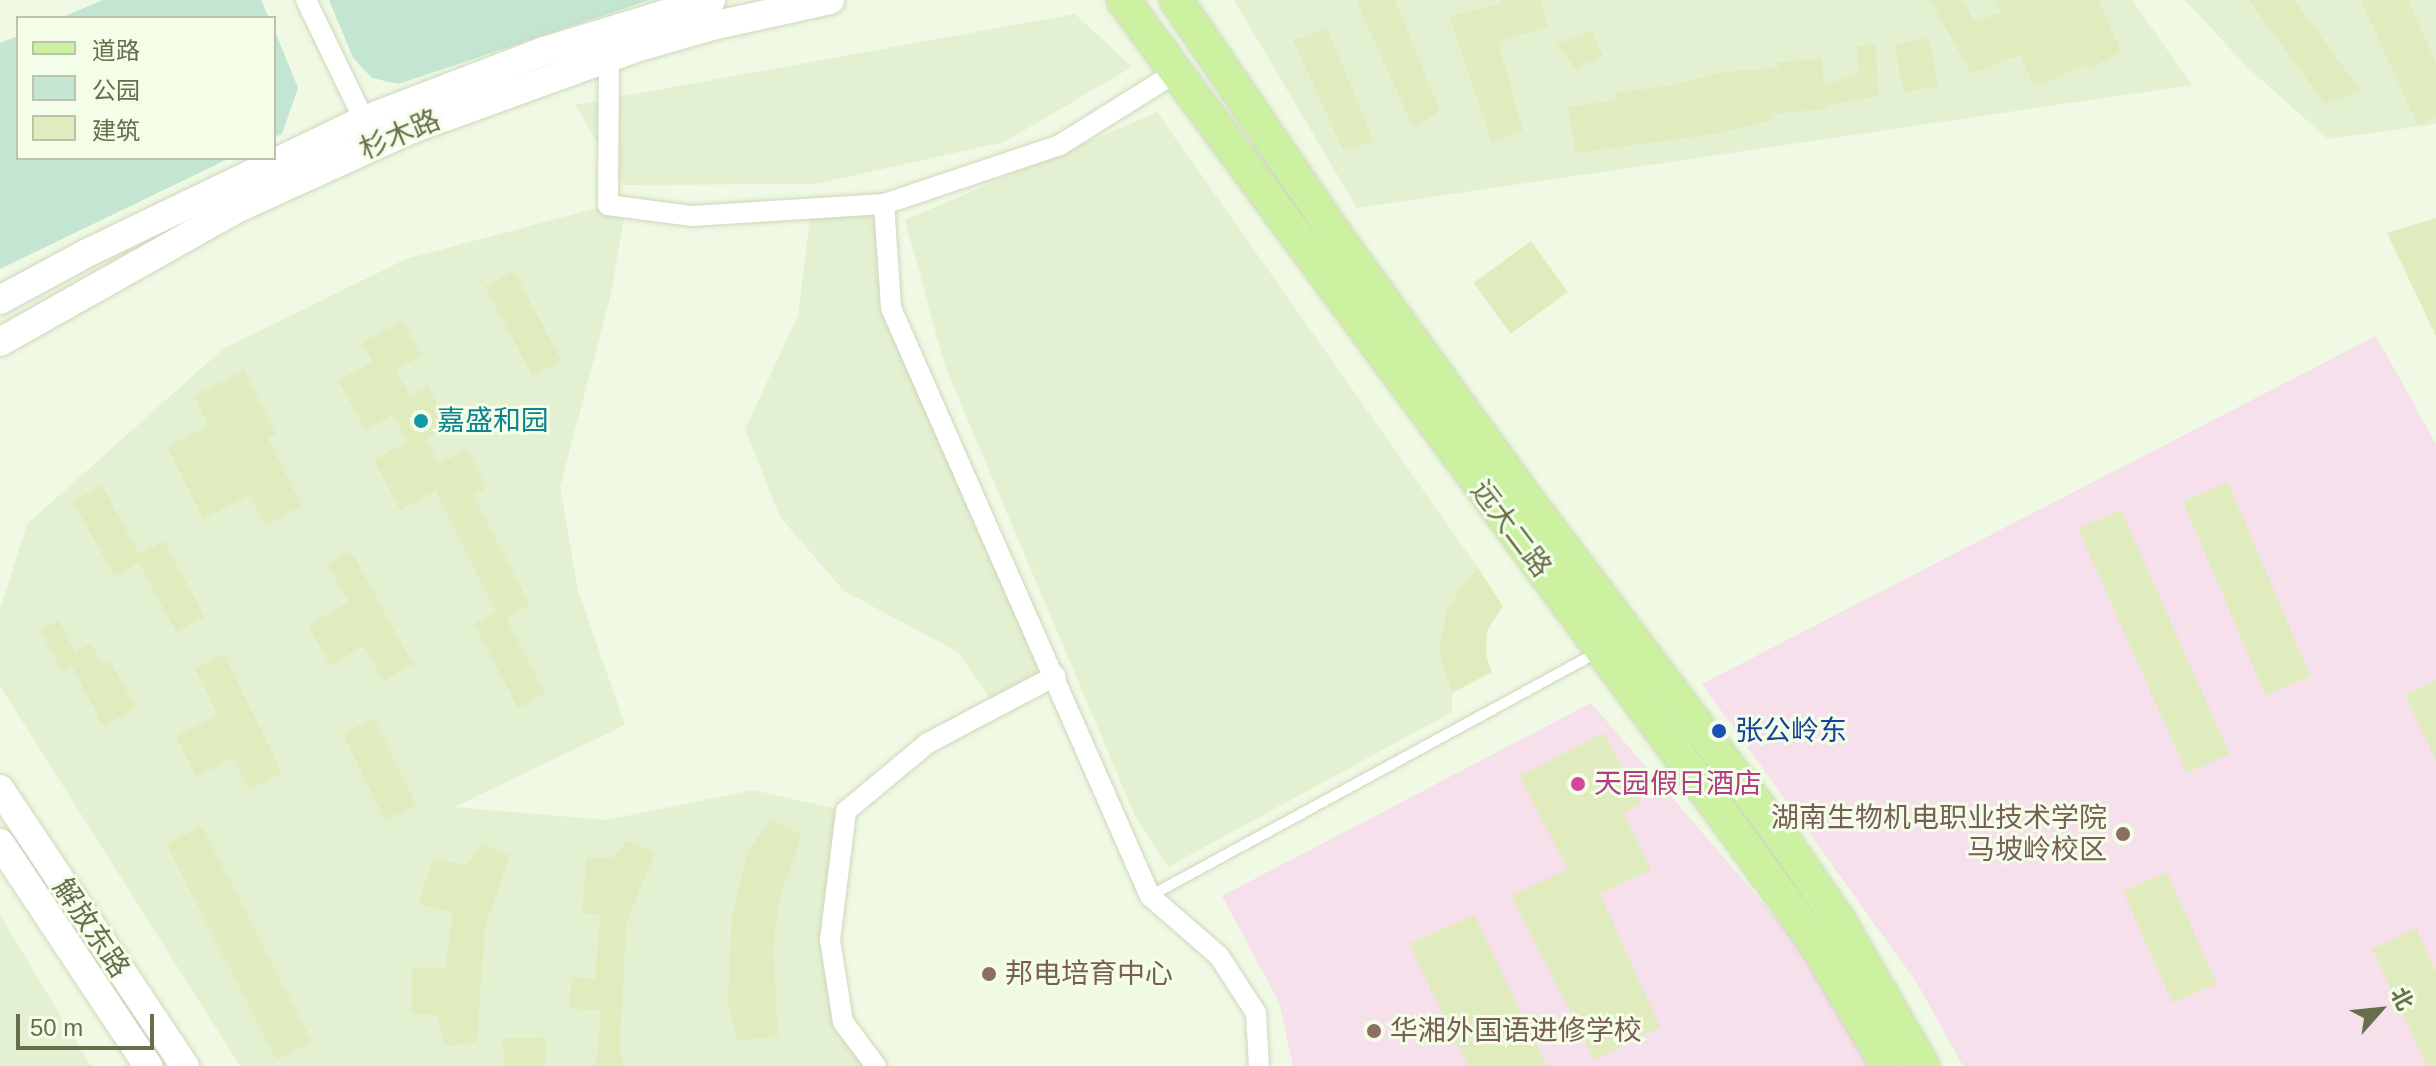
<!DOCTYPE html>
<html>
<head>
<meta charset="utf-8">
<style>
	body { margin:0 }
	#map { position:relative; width:2436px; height:1066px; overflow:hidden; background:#eff9e3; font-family:Helvetica,"Noto Sans SC",sans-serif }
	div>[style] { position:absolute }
	.residential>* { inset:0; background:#e4f0d2 }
	.education>* { inset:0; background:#f5e0eb }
	.green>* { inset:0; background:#c3e5d2 }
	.building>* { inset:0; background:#e0ecbd; transform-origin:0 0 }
	.roads { filter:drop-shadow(0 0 2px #ced7bb) drop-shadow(0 0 2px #ced7bb) }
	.lane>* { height:10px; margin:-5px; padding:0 5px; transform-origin:5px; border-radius:5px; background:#fff }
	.street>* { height:20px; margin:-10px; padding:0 10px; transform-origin:10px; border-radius:10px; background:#fff }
	.secondary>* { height:28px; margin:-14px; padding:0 14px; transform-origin:14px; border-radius:14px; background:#fff }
	.primary>* { height:32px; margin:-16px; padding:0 16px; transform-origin:16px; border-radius:16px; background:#cbf1a1 }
	.dots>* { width:22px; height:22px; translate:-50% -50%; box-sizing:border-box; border:4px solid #f3fde8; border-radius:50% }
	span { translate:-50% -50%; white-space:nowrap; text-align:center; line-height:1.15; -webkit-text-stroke:6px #f3fde8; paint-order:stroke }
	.street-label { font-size:28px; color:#676e4c }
	.culture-label { font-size:28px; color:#0d838f }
	.left { translate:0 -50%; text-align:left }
	.transit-label { font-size:28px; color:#164399 }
	.hotel-label { font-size:28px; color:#b23c85 }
	.education-label { font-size:28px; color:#785e54 }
	.right { translate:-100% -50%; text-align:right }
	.legend { position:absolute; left:16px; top:16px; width:260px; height:144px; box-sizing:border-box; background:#f3fde8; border:2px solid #bbc4aa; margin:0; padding:10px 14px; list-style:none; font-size:24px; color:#676e4c }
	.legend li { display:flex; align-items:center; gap:16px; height:40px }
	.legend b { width:40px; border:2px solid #bbc4aa }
	.north { position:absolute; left:2340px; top:970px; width:80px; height:80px; -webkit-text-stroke:6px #f3fde8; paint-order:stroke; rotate:63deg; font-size:22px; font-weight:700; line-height:32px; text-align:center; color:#676e4c }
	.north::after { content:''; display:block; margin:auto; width:28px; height:36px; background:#676e4c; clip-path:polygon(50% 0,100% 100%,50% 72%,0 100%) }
	.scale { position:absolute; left:16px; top:1014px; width:138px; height:36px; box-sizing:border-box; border:4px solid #676e4c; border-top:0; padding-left:10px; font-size:24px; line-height:28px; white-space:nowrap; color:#676e4c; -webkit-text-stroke:6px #f3fde8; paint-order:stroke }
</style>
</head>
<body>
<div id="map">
	<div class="residential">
		<div style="clip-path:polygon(1234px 0,2132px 0,2192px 85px,1357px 208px)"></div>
		<div style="clip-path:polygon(2185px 0,2436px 0,2436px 124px,2328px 139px,2248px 68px)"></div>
		<div style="clip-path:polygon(1075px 14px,1132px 67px,1004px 142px,815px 184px,623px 185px,575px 105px)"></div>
		<div style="clip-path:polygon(1157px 112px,1478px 568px,1460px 588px,1446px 613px,1439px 651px,1452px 693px,1452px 712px,1168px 867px,1135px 816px,945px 366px,905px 220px)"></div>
		<div style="clip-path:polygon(627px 200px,611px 294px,560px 487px,578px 590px,625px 725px,454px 807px,606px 820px,753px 790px,846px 811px,830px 940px,843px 1022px,876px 1066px,240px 1066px,0 686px,0 610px,27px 524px,223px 349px,406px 259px)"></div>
		<div style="clip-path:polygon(884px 204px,881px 294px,1055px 676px,996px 707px,958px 652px,844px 591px,780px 517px,745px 429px,798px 316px,811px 208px)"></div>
		<div style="clip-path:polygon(0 915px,91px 1066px,0 1066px)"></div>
	</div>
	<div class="education">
		<div style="clip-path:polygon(2376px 336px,2436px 444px,2436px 1066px,1963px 1066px,1917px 983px,1702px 684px)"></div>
		<div style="clip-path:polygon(1591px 703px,1858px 1014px,1883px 1066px,1293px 1066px,1279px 1002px,1222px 896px)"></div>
	</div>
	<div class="green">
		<div style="clip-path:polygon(103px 0,261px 0,269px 18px,60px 18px)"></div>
		<div style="clip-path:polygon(329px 0,650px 0,398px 84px,372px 78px,353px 58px)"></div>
		<div style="clip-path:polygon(274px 29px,298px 88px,282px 134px,274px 137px)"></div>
		<div style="clip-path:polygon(18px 36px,18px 158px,230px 158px,0 269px,0 43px)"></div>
	</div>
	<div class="building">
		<div style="clip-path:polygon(1356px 0,1395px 0,1440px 111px,1413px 127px)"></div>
		<div style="clip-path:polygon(1501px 0,1540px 0,1548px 27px,1498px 42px,1523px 131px,1492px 142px,1449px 16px,1502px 3px)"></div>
		<div style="clip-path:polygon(1930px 0,1963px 0,1974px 21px,2001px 13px,1995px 0,2098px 0,2121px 51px,2090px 69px,2088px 64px,2034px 87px,2020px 55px,1971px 73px)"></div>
		<div style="clip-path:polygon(2249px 0,2294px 0,2361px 91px,2325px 104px)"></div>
		<div style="clip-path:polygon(2361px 0,2408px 0,2436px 63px,2436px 116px,2418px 126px)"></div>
		<div style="clip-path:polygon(1327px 28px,1374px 142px,1343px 150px,1293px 40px)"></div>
		<div style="clip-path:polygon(1591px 30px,1603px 56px,1576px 69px,1557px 45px)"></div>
		<div style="left:1929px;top:38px;width:49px;height:35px;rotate:79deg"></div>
		<div style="clip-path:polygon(1876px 44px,1878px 96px,1825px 106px,1826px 109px,1771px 114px,1772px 120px,1720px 133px,1576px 153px,1568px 107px,1617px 100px,1615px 93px,1674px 85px,1723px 72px,1778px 68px,1777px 62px,1822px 59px,1824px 86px,1859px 73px,1857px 46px)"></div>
		<div style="clip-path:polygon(2436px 218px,2436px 336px,2387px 233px)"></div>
		<div style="left:1531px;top:241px;width:63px;height:71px;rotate:54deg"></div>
		<div style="left:514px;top:271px;width:101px;height:33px;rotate:62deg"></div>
		<div style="clip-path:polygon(403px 321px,421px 356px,396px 370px,410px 396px,428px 387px,449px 427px,426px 439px,439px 464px,467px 449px,487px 488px,473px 495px,530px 605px,506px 618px,545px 694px,518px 708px,474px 624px,496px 612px,436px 491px,400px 510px,374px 460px,407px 442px,393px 415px,365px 430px,338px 380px,373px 362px,362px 342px)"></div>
		<div style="clip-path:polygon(244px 371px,276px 434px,268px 438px,302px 506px,265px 525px,250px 495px,203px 519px,167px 447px,209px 426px,194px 396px)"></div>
		<div style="left:2228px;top:482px;width:211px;height:49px;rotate:67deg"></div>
		<div style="clip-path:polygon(102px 485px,139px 554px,164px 541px,205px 617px,176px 632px,139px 563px,114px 576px,73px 501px)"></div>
		<div style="left:2121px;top:510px;width:267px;height:47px;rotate:66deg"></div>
		<div style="clip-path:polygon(351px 551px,413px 664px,383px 681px,364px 646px,330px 665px,308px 625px,349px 602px,327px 564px)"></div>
		<div style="clip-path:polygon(1478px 568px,1503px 606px,1487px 631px,1486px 656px,1492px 672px,1452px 693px,1439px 651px,1446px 613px,1460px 588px)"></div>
		<div style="clip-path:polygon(59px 620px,75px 652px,91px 643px,102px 664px,110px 660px,136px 708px,103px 726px,71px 664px,62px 672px,40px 630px)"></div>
		<div style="clip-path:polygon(224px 654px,282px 773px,248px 789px,233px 758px,196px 777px,176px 736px,218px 715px,195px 668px)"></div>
		<div style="clip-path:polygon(2436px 680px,2436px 760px,2405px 695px)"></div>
		<div style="left:374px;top:718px;width:97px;height:35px;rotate:64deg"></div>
		<div style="clip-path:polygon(1604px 733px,1641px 804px,1624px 813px,1651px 870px,1600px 894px,1660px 1027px,1595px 1060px,1511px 896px,1568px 869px,1519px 776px)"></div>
		<div style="clip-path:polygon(771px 820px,802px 834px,780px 896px,773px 947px,778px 1036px,738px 1041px,728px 1003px,732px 915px,747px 852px)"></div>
		<div style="left:202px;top:826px;width:242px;height:40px;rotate:63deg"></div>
		<div style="clip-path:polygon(626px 841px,655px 853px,627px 921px,619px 1048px,624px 1066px,596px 1066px,601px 1011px,569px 1008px,572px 977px,595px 979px,600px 915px,582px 914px,587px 857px,613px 859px)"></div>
		<div style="clip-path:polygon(482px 843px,510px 856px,485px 926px,477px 1042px,445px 1046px,437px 1015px,412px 1014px,412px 968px,445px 968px,453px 913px,418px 904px,433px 859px,466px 865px)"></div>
		<div style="left:2167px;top:872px;width:122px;height:48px;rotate:66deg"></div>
		<div style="clip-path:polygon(1474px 915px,1547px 1066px,1468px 1066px,1409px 944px)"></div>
		<div style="clip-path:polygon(2416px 928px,2436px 972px,2436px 1066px,2427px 1066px,2372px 949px)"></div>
		<div style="left:545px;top:1037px;width:29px;height:42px;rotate:88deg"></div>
	</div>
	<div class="roads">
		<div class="lane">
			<div style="left:1150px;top:896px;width:512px;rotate:-28.57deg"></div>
		</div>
		<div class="street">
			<div style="left:306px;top:0;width:133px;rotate:64.2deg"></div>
			<div style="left:609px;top:57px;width:148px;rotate:90.4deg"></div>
			<div style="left:608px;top:205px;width:85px;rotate:7.5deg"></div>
			<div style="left:692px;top:216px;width:192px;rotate:-3.6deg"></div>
			<div style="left:884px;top:204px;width:186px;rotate:-18.5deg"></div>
			<div style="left:1060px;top:145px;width:136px;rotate:-32.1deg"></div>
			<div style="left:884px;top:204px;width:104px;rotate:86.1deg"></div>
			<div style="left:891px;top:308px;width:643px;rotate:66.23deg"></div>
			<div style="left:1150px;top:896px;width:91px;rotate:41deg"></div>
			<div style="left:1219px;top:956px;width:68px;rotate:57deg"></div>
			<div style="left:1256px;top:1013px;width:53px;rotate:86.8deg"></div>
			<div style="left:876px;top:1066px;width:55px;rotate:-126.9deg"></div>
			<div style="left:843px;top:1022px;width:83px;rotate:-99deg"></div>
			<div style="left:830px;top:940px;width:130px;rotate:-82.9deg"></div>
			<div style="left:846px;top:811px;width:107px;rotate:-39.7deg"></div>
			<div style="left:928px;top:743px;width:144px;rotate:-27.8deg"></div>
		</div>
		<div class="secondary">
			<div style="left:0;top:300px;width:97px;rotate:-28.4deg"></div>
			<div style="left:85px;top:254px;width:310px;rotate:-25.7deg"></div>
			<div style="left:364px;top:120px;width:193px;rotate:-21deg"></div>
			<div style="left:544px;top:51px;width:175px;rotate:-17deg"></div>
			<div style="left:0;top:342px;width:269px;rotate:-29.4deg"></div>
			<div style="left:234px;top:210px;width:196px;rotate:-24.5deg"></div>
			<div style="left:412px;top:129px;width:238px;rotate:-19.9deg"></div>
			<div style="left:636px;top:48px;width:79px;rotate:-16.1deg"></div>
			<div style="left:712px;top:26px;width:121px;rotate:-12.4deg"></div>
			<div style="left:0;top:789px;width:333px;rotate:56.3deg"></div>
			<div style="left:0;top:843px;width:268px;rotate:56.4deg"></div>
		</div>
		<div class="primary">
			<div style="left:1123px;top:0;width:1049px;rotate:53.64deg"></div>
			<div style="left:1745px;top:845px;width:115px;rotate:54.2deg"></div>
			<div style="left:1812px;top:938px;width:149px;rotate:59.3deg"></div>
			<div style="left:1176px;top:0;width:283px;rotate:55.8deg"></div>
			<div style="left:1335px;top:234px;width:316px;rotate:54.1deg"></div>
			<div style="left:1520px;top:490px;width:441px;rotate:53deg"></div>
			<div style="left:1785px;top:842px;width:93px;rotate:55.5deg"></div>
			<div style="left:1838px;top:919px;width:170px;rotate:60deg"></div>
		</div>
	</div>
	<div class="dots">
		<div style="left:421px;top:421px;background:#0f9aa8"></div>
		<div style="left:1719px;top:731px;background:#1a4fb4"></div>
		<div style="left:1578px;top:784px;background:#d1479c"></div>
		<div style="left:2123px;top:834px;background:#8d6e63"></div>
		<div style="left:989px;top:974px;background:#8d6e63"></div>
		<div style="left:1374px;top:1031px;background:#8d6e63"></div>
	</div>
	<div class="street-label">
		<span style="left:400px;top:135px;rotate:-23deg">杉木路</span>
		<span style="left:1511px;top:529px;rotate:53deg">远大二路</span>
		<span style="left:91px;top:928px;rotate:56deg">解放东路</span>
	</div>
	<div class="culture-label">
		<span class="left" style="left:437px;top:421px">嘉盛和园</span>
	</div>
	<div class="transit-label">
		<span class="left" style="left:1735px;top:731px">张公岭东</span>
	</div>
	<div class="hotel-label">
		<span class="left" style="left:1594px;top:784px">天园假日酒店</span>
	</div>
	<div class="education-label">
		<span class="right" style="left:2107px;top:834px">湖南生物机电职业技术学院<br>马坡岭校区</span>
		<span class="left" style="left:1005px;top:974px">邦电培育中心</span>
		<span class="left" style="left:1390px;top:1031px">华湘外国语进修学校</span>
	</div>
	<ul class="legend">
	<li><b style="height:10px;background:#cbf1a1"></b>道路</li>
	<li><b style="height:22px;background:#c3e5d2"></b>公园</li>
	<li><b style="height:22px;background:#e0ecbd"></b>建筑</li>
	</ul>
	<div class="north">北</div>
	<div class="scale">50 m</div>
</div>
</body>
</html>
